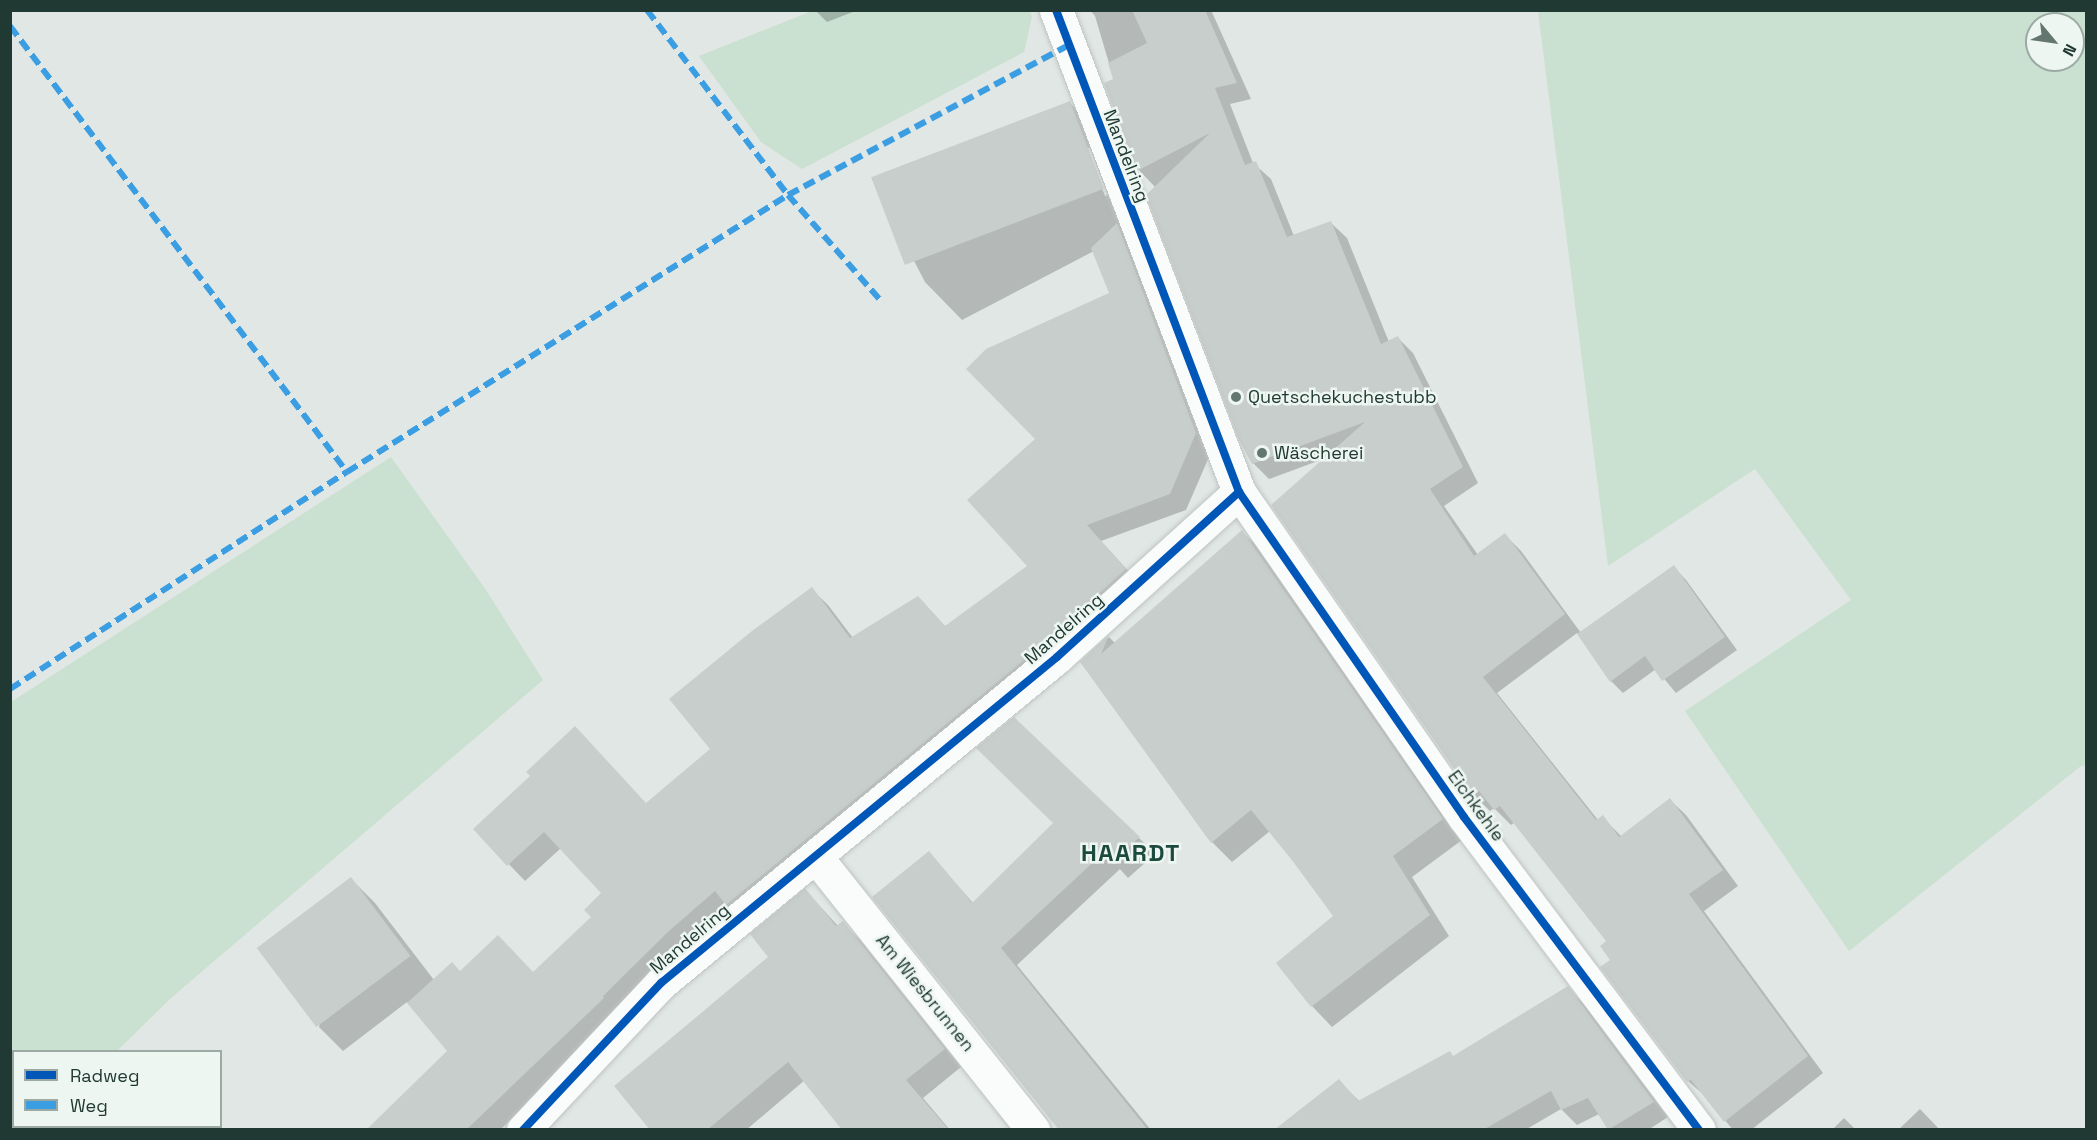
<!DOCTYPE html>
<html>
<head>
<meta charset="utf-8">
<style>
	body { margin:0 }
	#map { position:relative; width:2097px; height:1140px; overflow:hidden; background:#e1e7e4; font-family:"Space Grotesk",sans-serif }
	div>[style] { position:absolute }
	.green>* { inset:0; background:#cae0d0 }
	.shadow>* { inset:0; background:#0003 }
	.building>* { inset:0; background:#c8cecb; transform-origin:0 0 }
	.roads { filter:drop-shadow(0 0 2px #bec4c1) drop-shadow(0 0 2px #bec4c1) }
	.minor>* { height:33px; margin:-16.5px; padding:0 16.5px; transform-origin:16.5px; border-radius:16.5px; background:#fafbfb }
	.quiet>* { height:6px; margin-top:-3px; transform-origin:0; background:repeating-linear-gradient(90deg,#3c9ee2 0 12px,transparent 0 18px) }
	.cycleway>* { height:8px; margin:-4px; padding:0 4px; transform-origin:4px; border-radius:4px; background:#0057b8 }
	.dots>* { width:16px; height:16px; translate:-50% -50%; box-sizing:border-box; border:3px solid #eef6f2; border-radius:50% }
	span { translate:-50% -50%; white-space:nowrap; text-align:center; line-height:1.15; -webkit-text-stroke:5px #eef6f2; paint-order:stroke }
	.street-label { font-size:18px; color:#203932 }
	.poi-label { font-size:18px; color:#203932 }
	.left { translate:0 -50%; text-align:left }
	.district-label { font-size:24px; color:#1c4a3e; font-weight:700; letter-spacing:1.5px }
	.frame { position:absolute; inset:0; border:12px solid #203932; pointer-events:none }
	.legend { position:absolute; left:12px; top:1050px; width:210px; height:78px; box-sizing:border-box; background:#eef6f2; border:2px solid #9caaa5; margin:0; padding:8px 10px; list-style:none; font-size:18px; color:#203932 }
	.legend li { display:flex; align-items:center; gap:12px; height:30px }
	.legend b { width:30px; border:2px solid #9caaa5 }
	.north { position:absolute; left:2025px; top:12px; width:60px; height:60px; box-sizing:border-box; background:#eef6f2; border:2px solid #9caaa5; border-radius:50%; rotate:119deg; font-size:16px; font-weight:700; line-height:24px; text-align:center; color:#203932 }
	.north::after { content:''; display:block; margin:auto; width:21px; height:27px; background:#647670; clip-path:polygon(50% 0,100% 100%,50% 72%,0 100%) }
</style>
</head>
<body>
<div id="map">
	<div class="green">
		<div style="clip-path:polygon(1030px 11px,1032px 17px,1024px 52px,802px 169px,761px 142px,699px 56px,812px 11px)"></div>
		<div style="clip-path:polygon(evenodd,1538px 11px,2086px 11px,2086px 765px,2081px 766px,1849px 951px,1685px 711px,1851px 600px,1755px 469px,1608px 566px,1538px 11px,2037px 24px,2073px 24px,2073px 60px,2037px 60px,2037px 24px)"></div>
		<div style="clip-path:polygon(391px 457px,484px 587px,543px 680px,171px 998px,117px 1051px,14px 1052px,14px 1126px,42px 1127px,39px 1129px,11px 1129px,11px 702px)"></div>
	</div>
	<div class="shadow">
		<div style="clip-path:polygon(815px 10px,858px 10px,827px 22px)"></div>
		<div style="clip-path:polygon(1090px 10px,1211px 10px,1251px 99px,1230px 104px,1253px 163px,1271px 179px,1294px 236px,1331px 223px,1347px 238px,1389px 342px,1398px 338px,1413px 353px,1478px 483px,1444px 506px,1478px 555px,1505px 535px,1521px 551px,1581px 633px,1674px 567px,1686px 580px,1737px 650px,1676px 693px,1656px 669px,1623px 693px,1611px 681px,1577px 633px,1497px 693px,1598px 820px,1602px 817px,1622px 837px,1670px 800px,1686px 815px,1738px 886px,1704px 911px,1823px 1073px,1751px 1130px,1733px 1130px,1705px 1096px,1688px 1081px,1613px 961px,1608px 941px,1515px 822px,1511px 825px,1494px 808px,1490px 811px,1474px 795px,1273px 505px,1326px 458px,1269px 479px,1253px 463px,1156px 188px,1139px 170px,1106px 84px,1114px 80px,1095px 16px)"></div>
		<div style="clip-path:polygon(evenodd,1070px 103px,1107px 140px,1212px 450px,1186px 510px,1101px 541px,1142px 586px,620px 1016px,500px 1130px,368px 1130px,449px 1051px,407px 1002px,343px 1051px,319px 1027px,351px 879px,375px 903px,434px 980px,461px 973px,534px 974px,593px 917px,603px 893px,561px 848px,525px 881px,475px 829px,646px 804px,712px 749px,811px 589px,828px 605px,853px 638px,918px 597px,946px 627px,1029px 567px,1038px 439px,1110px 294px,1094px 251px,962px 320px,925px 282px,883px 201px,1070px 103px,1087px 148px,1090px 148px,1108px 195px,1105px 196px,1087px 148px)"></div>
		<div style="clip-path:polygon(1242px 532px,1263px 552px,1462px 840px,1412px 877px,1449px 936px,1332px 1027px,1312px 1006px,1278px 963px,1335px 916px,1270px 831px,1232px 862px,1212px 842px,1082px 662px,1109px 637px,1115px 643px)"></div>
		<div style="clip-path:polygon(1139px 838px,1155px 854px,1128px 878px,1120px 869px,1017px 965px,1151px 1130px,1064px 1130px,929px 853px,973px 903px)"></div>
		<div style="clip-path:polygon(805px 890px,838px 926px,842px 923px,860px 940px,961px 1067px,923px 1098px,950px 1130px,844px 1130px,805px 1080px,746px 1130px,652px 1130px,770px 957px)"></div>
		<div style="clip-path:polygon(1567px 988px,1583px 1003px,1668px 1117px,1648px 1130px,1609px 1130px,1599px 1114px,1577px 1125px,1561px 1109px,1525px 1130px,1276px 1130px,1339px 1081px,1360px 1102px,1454px 1057px)"></div>
		<div style="clip-path:polygon(1920px 1109px,1940px 1130px,1898px 1130px)"></div>
		<div style="clip-path:polygon(1844px 1118px,1856px 1130px,1832px 1130px)"></div>
	</div>
	<div class="building">
		<div style="clip-path:polygon(1132px 10px,1205px 10px,1237px 83px,1215px 88px,1245px 165px,1256px 161px,1287px 237px,1331px 221px,1381px 344px,1398px 336px,1463px 467px,1430px 489px,1474px 556px,1505px 533px,1565px 614px,1483px 677px,1596px 820px,1603px 815px,1619px 837px,1670px 798px,1723px 870px,1689px 894px,1808px 1056px,1724px 1122px,1691px 1080px,1687px 1082px,1600px 967px,1610px 960px,1600px 946px,1606px 941px,1500px 806px,1494px 810px,1479px 791px,1473px 796px,1271px 505px,1365px 422px,1252px 464px,1239px 440px,1146px 195px,1210px 133px,1137px 171px,1104px 83px,1113px 79px,1108px 63px,1147px 43px)"></div>
		<div style="left:1070px;top:101px;width:94px;height:213px;rotate:69deg"></div>
		<div style="clip-path:polygon(1117px 223px,1196px 433px,1170px 494px,1087px 525px,1126px 569px,1045px 643px,726px 905px,715px 891px,669px 931px,603px 996px,604px 998px,466px 1130px,366px 1130px,447px 1051px,407px 1003px,452px 962px,460px 971px,498px 935px,533px 972px,591px 917px,584px 910px,601px 893px,544px 832px,507px 866px,473px 829px,530px 776px,526px 772px,575px 726px,646px 803px,710px 749px,669px 699px,752px 631px,812px 587px,850px 638px,918px 596px,945px 626px,1027px 566px,967px 500px,1035px 439px,966px 369px,986px 349px,1109px 293px,1091px 248px)"></div>
		<div style="clip-path:polygon(1242px 530px,1443px 819px,1393px 856px,1430px 915px,1311px 1007px,1276px 963px,1333px 916px,1292px 860px,1251px 810px,1211px 843px,1080px 662px,1109px 635px,1101px 654px)"></div>
		<div style="clip-path:polygon(1674px 565px,1725px 637px,1662px 681px,1645px 656px,1610px 682px,1577px 634px)"></div>
		<div style="clip-path:polygon(1014px 717px,1140px 837px,1111px 862px,1102px 854px,1001px 948px,1148px 1130px,1059px 1130px,872px 897px,929px 851px,972px 903px,1053px 823px,976px 748px)"></div>
		<div style="left:351px;top:877px;width:99px;height:118px;rotate:53deg"></div>
		<div style="clip-path:polygon(805px 888px,836px 926px,843px 921px,945px 1049px,906px 1080px,949px 1130px,842px 1130px,788px 1062px,707px 1130px,650px 1130px,614px 1086px,768px 957px,750px 934px)"></div>
		<div style="clip-path:polygon(1568px 986px,1654px 1102px,1608px 1130px,1588px 1098px,1561px 1110px,1551px 1091px,1483px 1130px,1274px 1130px,1339px 1079px,1358px 1101px,1450px 1051px,1453px 1056px)"></div>
	</div>
	<div class="roads">
		<div class="minor">
			<div style="left:1056px;top:10px;width:516px;rotate:69.21deg"></div>
			<div style="left:1239px;top:492px;width:395px;rotate:55.3deg"></div>
			<div style="left:1464px;top:817px;width:391px;rotate:53.1deg"></div>
			<div style="left:816px;top:857px;width:349px;rotate:51.5deg"></div>
			<div style="left:523px;top:1130px;width:202px;rotate:-46.8deg"></div>
			<div style="left:661px;top:983px;width:513px;rotate:-39.46deg"></div>
			<div style="left:1057px;top:657px;width:246px;rotate:-42.2deg"></div>
		</div>
	</div>
	<div class="quiet">
		<div style="left:647px;top:10px;width:233px;rotate:52.7deg"></div>
		<div style="left:788px;top:195px;width:144px;rotate:48.7deg"></div>
		<div style="left:10px;top:26px;width:559px;rotate:52.93deg"></div>
		<div style="left:10px;top:689px;width:401px;rotate:-32.8deg"></div>
		<div style="left:347px;top:472px;width:521px;rotate:-32.13deg"></div>
		<div style="left:788px;top:195px;width:319px;rotate:-28.1deg"></div>
	</div>
	<div class="cycleway">
		<div style="left:1056px;top:10px;width:516px;rotate:69.21deg"></div>
		<div style="left:1239px;top:492px;width:395px;rotate:55.3deg"></div>
		<div style="left:1464px;top:817px;width:391px;rotate:53.1deg"></div>
		<div style="left:523px;top:1130px;width:202px;rotate:-46.8deg"></div>
		<div style="left:661px;top:983px;width:513px;rotate:-39.46deg"></div>
		<div style="left:1057px;top:657px;width:246px;rotate:-42.2deg"></div>
	</div>
	<div class="dots">
		<div style="left:1236px;top:397px;background:#647670"></div>
		<div style="left:1262px;top:453px;background:#647670"></div>
	</div>
	<div class="street-label">
		<span style="left:1126px;top:156px;rotate:69deg">Mandelring</span>
		<span style="left:1064px;top:629px;rotate:-41deg">Mandelring</span>
		<span style="left:1476px;top:806px;rotate:54deg">Eichkehle</span>
		<span style="left:690px;top:939px;rotate:-40deg">Mandelring</span>
		<span style="left:925px;top:993px;rotate:51deg">Am Wiesbrunnen</span>
	</div>
	<div class="poi-label">
		<span class="left" style="left:1248px;top:397px">Quetschekuchestubb</span>
		<span class="left" style="left:1274px;top:453px">Wäscherei</span>
	</div>
	<div class="district-label">
		<span style="left:1131px;top:853px">HAARDT</span>
	</div>
	<div class="frame"></div>
	<ul class="legend">
	<li><b style="height:8px;background:#0057b8"></b>Radweg</li>
	<li><b style="height:8px;background:#3c9ee2"></b>Weg</li>
	</ul>
	<div class="north">N</div>
</div>
</body>
</html>
